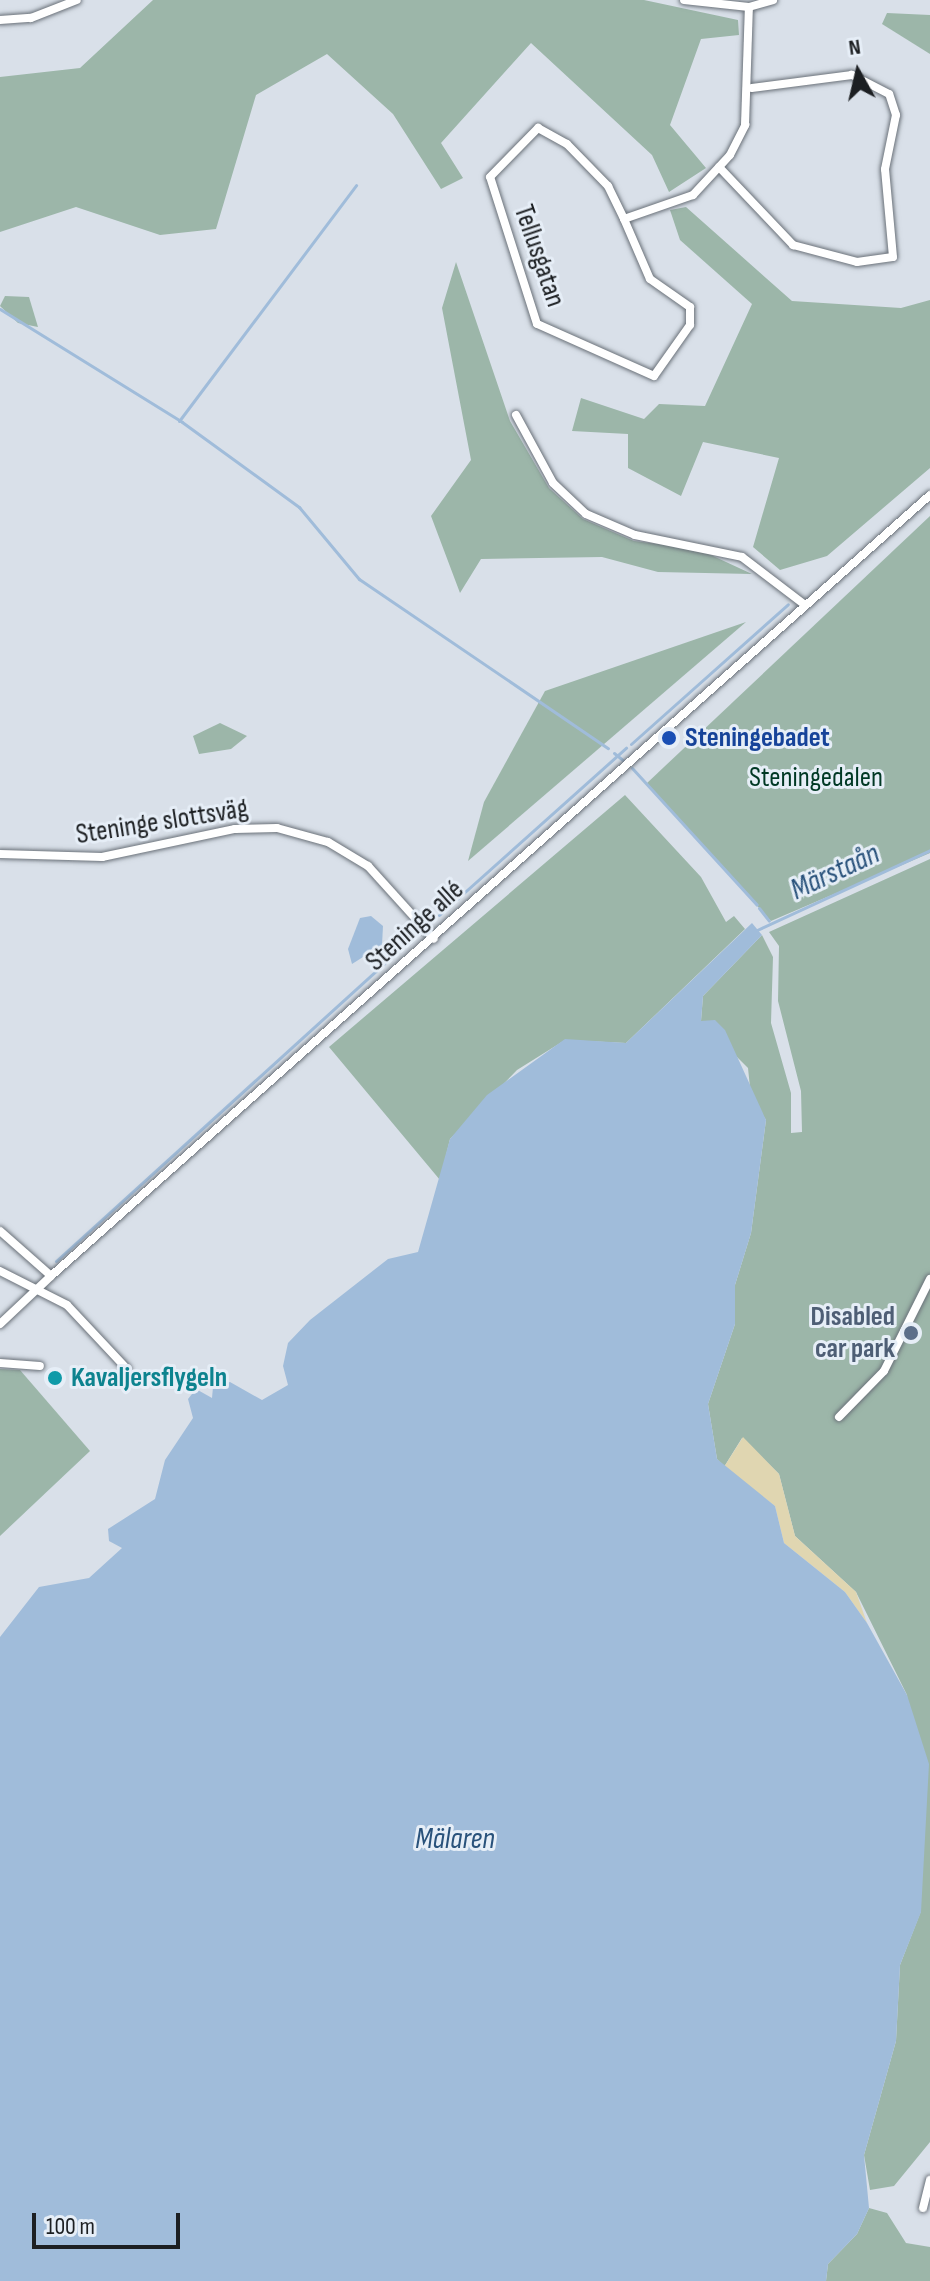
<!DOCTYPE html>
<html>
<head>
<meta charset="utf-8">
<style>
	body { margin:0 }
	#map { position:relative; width:930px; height:2281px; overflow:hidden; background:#d9e0e9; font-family:"Sofia Sans Condensed",sans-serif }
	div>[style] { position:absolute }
	.green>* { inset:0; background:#9cb6a9 }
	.sand>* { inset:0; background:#e0d6b1 }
	.water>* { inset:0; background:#a0bcda }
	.stream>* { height:3px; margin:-1.5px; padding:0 1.5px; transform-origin:1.5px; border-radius:1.5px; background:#a0bcda }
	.roads { filter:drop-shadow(0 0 2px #6a7179) drop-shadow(0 0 2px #6a7179) }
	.minor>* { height:8px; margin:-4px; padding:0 4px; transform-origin:4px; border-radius:4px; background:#fff }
	.dots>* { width:22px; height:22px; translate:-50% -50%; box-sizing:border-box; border:4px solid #e6eef7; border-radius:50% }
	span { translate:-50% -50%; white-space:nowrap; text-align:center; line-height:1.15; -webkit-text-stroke:6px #e6eef7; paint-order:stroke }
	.street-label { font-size:28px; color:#1c1f22 }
	.transit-label { font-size:28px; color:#164399; font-weight:700 }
	.left { translate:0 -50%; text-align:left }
	.park-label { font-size:28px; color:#003824 }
	.service-label { font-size:28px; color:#4e5e75; font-weight:700 }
	.right { translate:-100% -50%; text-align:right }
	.culture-label { font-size:28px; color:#0d838f; font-weight:700 }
	.water-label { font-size:30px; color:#29527b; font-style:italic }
	.north { position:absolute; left:818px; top:32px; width:80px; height:80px; -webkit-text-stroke:6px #e6eef7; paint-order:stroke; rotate:352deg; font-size:22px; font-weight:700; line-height:32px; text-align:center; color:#1c1f22 }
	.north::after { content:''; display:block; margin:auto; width:28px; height:36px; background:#1c1f22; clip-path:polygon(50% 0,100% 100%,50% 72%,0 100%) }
	.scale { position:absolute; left:32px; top:2213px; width:148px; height:36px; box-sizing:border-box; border:4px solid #1c1f22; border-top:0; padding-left:10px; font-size:24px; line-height:28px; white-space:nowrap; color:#1c1f22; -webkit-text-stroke:6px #e6eef7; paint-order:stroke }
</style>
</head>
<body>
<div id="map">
	<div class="green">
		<div style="clip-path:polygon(153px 0,644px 0,738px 20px,739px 35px,701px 39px,670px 125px,706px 168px,669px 192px,652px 155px,531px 43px,441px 143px,463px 178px,441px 189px,393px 114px,327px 54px,256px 95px,216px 229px,160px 235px,76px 207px,0 232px,0 77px,80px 68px)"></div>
		<div style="clip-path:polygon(887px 13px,930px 15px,930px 54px,882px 24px)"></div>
		<div style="clip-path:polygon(686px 207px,792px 301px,901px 308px,930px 300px,930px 468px,827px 556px,780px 570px,753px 547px,779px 458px,703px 442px,681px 496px,628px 468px,628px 434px,572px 431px,581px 398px,644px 419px,659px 404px,705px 406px,752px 304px,680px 240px,670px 210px)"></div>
		<div style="clip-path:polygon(456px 262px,510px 421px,549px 488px,583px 519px,634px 541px,698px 549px,752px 574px,658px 572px,602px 557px,481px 559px,460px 593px,431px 516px,471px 460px,442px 308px)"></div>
		<div style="clip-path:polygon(29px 297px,38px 327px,18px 323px,0 306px,5px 296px)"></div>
		<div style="clip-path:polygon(930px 516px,930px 853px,771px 921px,646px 784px)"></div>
		<div style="clip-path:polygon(746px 622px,468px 861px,484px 802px,545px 691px)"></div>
		<div style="clip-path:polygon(220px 723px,247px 736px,231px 749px,199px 754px,193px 736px)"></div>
		<div style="clip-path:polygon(625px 795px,701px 877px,726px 922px,734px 916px,745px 929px,626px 1043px,565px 1040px,517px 1070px,450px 1139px,440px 1180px,329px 1047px)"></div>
		<div style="clip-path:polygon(930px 859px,930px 2142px,894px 2186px,870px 2190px,864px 2155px,896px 2041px,900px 1965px,921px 1911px,907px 1695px,856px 1592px,795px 1536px,779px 1474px,742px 1438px,724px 1467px,717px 1459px,708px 1404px,735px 1324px,735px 1285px,751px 1233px,766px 1120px,751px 1097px,748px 1068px,701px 1021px,703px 996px,762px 935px,773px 957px,771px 1023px,791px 1093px,791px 1133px,802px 1132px,801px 1091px,778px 1001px,779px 946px,769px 932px)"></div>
		<div style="clip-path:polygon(0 1369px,20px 1370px,90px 1451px,0 1536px)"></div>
		<div style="clip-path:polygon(869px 2208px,887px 2213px,906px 2243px,930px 2247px,930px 2281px,826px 2281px,828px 2264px,857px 2234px)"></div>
	</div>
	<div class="sand">
		<div style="clip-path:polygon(743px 1437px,779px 1474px,795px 1536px,856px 1592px,867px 1623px,845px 1592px,784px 1543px,775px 1506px,724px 1467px)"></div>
	</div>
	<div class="water">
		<div style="clip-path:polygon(371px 916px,383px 926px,382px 945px,352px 964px,348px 949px,360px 918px)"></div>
		<div style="clip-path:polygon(752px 923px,762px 935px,703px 996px,701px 1021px,715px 1020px,725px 1030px,766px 1120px,751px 1233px,735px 1285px,735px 1324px,708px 1404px,717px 1459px,775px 1506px,784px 1543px,845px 1592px,867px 1623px,907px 1695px,929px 1764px,921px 1912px,900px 1965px,896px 2041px,864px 2155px,869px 2208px,857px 2234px,828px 2264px,826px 2281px,0 2281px,0 1637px,39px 1587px,89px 1578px,122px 1548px,109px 1541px,108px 1529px,155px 1499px,165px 1460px,193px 1418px,188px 1399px,196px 1389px,212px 1398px,213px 1387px,230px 1382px,262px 1400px,288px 1385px,283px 1366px,288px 1343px,310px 1320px,388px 1259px,418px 1252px,450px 1139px,487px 1095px,565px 1039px,626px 1043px)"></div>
	</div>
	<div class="stream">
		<div style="left:0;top:309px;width:214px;rotate:31.8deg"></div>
		<div style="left:182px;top:422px;width:145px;rotate:36deg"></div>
		<div style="left:299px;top:507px;width:94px;rotate:50.2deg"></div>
		<div style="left:359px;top:579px;width:301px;rotate:34.2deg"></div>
		<div style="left:179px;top:421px;width:295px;rotate:-53.1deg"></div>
		<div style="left:631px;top:744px;width:210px;rotate:-41.7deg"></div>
		<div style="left:614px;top:753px;width:13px;rotate:39deg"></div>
		<div style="left:632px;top:768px;width:185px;rotate:47.6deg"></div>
		<div style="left:759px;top:908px;width:16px;rotate:52deg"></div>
		<div style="left:439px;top:915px;width:251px;rotate:-41.8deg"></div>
		<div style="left:757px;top:930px;width:191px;rotate:-24.8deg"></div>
		<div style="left:56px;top:1261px;width:484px;rotate:-42.2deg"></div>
	</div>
	<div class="roads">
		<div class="minor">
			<div style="left:684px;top:0;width:65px;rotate:6.1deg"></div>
			<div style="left:749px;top:7px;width:25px;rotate:-16deg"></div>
			<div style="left:0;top:20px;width:31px;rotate:-4deg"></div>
			<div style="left:31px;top:18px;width:49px;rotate:-21.4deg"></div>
			<div style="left:719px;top:167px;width:108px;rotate:46.5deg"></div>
			<div style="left:793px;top:245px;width:66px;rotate:14.9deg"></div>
			<div style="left:857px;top:262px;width:36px;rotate:-8deg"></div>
			<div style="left:893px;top:257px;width:88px;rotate:-95.2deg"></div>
			<div style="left:885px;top:169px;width:55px;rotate:-78.5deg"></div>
			<div style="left:896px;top:115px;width:22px;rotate:-108deg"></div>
			<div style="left:889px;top:94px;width:42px;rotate:-152.8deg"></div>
			<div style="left:852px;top:75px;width:101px;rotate:172.6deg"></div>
			<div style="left:624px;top:219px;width:65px;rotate:66.6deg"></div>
			<div style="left:650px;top:279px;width:49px;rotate:35deg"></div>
			<div style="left:690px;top:307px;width:18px;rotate:90deg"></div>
			<div style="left:690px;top:325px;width:62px;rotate:125.2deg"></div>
			<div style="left:654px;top:376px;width:128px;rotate:-156deg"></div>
			<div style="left:537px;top:324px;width:154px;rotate:-107.7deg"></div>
			<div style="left:490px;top:177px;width:69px;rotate:-45.6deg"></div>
			<div style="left:538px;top:128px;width:33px;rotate:29deg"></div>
			<div style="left:567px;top:144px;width:59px;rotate:45.7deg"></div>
			<div style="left:608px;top:186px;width:37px;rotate:64deg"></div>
			<div style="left:624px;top:219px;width:73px;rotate:-19.2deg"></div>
			<div style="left:693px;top:195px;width:54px;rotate:-47.2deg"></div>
			<div style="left:730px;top:155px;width:34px;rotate:-63deg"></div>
			<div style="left:745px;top:125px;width:118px;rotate:-88.1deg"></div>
			<div style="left:516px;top:415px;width:77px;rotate:61.4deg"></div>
			<div style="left:553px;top:483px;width:45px;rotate:43.2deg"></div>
			<div style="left:586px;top:514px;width:53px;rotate:23.2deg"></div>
			<div style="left:635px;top:535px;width:109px;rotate:11.6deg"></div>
			<div style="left:742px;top:557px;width:79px;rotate:37.3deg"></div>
			<div style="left:0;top:854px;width:102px;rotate:1.7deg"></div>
			<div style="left:102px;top:857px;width:136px;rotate:-11.9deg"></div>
			<div style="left:235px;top:829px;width:42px;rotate:-1.4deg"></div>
			<div style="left:277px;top:828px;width:53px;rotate:15.4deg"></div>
			<div style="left:328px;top:842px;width:47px;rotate:31deg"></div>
			<div style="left:368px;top:866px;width:98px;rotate:47.9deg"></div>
			<div style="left:0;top:1231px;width:68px;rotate:41.4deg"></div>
			<div style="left:51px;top:1276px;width:1176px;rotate:-41.62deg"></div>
			<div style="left:0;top:1271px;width:75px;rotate:26.9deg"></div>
			<div style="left:67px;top:1305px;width:88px;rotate:46.8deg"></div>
			<div style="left:0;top:1324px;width:70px;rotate:-43.3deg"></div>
			<div style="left:0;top:1363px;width:40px;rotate:4.3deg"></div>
			<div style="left:839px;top:1417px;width:64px;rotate:-45.6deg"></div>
			<div style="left:884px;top:1371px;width:103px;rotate:-63.4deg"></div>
			<div style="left:923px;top:2208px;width:29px;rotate:-76deg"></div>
		</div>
	</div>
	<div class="dots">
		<div style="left:669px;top:738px;background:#1a4fb4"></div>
		<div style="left:911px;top:1333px;background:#5c6f8a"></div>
		<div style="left:55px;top:1378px;background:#0f9aa8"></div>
	</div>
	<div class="street-label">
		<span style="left:539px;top:256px;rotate:71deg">Tellusgatan</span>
		<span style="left:162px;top:822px;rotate:-9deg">Steninge slottsväg</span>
		<span style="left:415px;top:926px;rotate:-42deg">Steninge allé</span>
	</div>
	<div class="transit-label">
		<span class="left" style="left:685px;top:738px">Steningebadet</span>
	</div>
	<div class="park-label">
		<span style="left:816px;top:778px">Steningedalen</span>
	</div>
	<div class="service-label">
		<span class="right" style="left:895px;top:1333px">Disabled<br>car park</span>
	</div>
	<div class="culture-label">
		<span class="left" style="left:71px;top:1378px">Kavaljersflygeln</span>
	</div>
	<div class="water-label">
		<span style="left:835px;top:872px;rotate:-25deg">Märstaån</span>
		<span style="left:455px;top:1839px">Mälaren</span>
	</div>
	<div class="north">N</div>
	<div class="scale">100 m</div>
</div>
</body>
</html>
